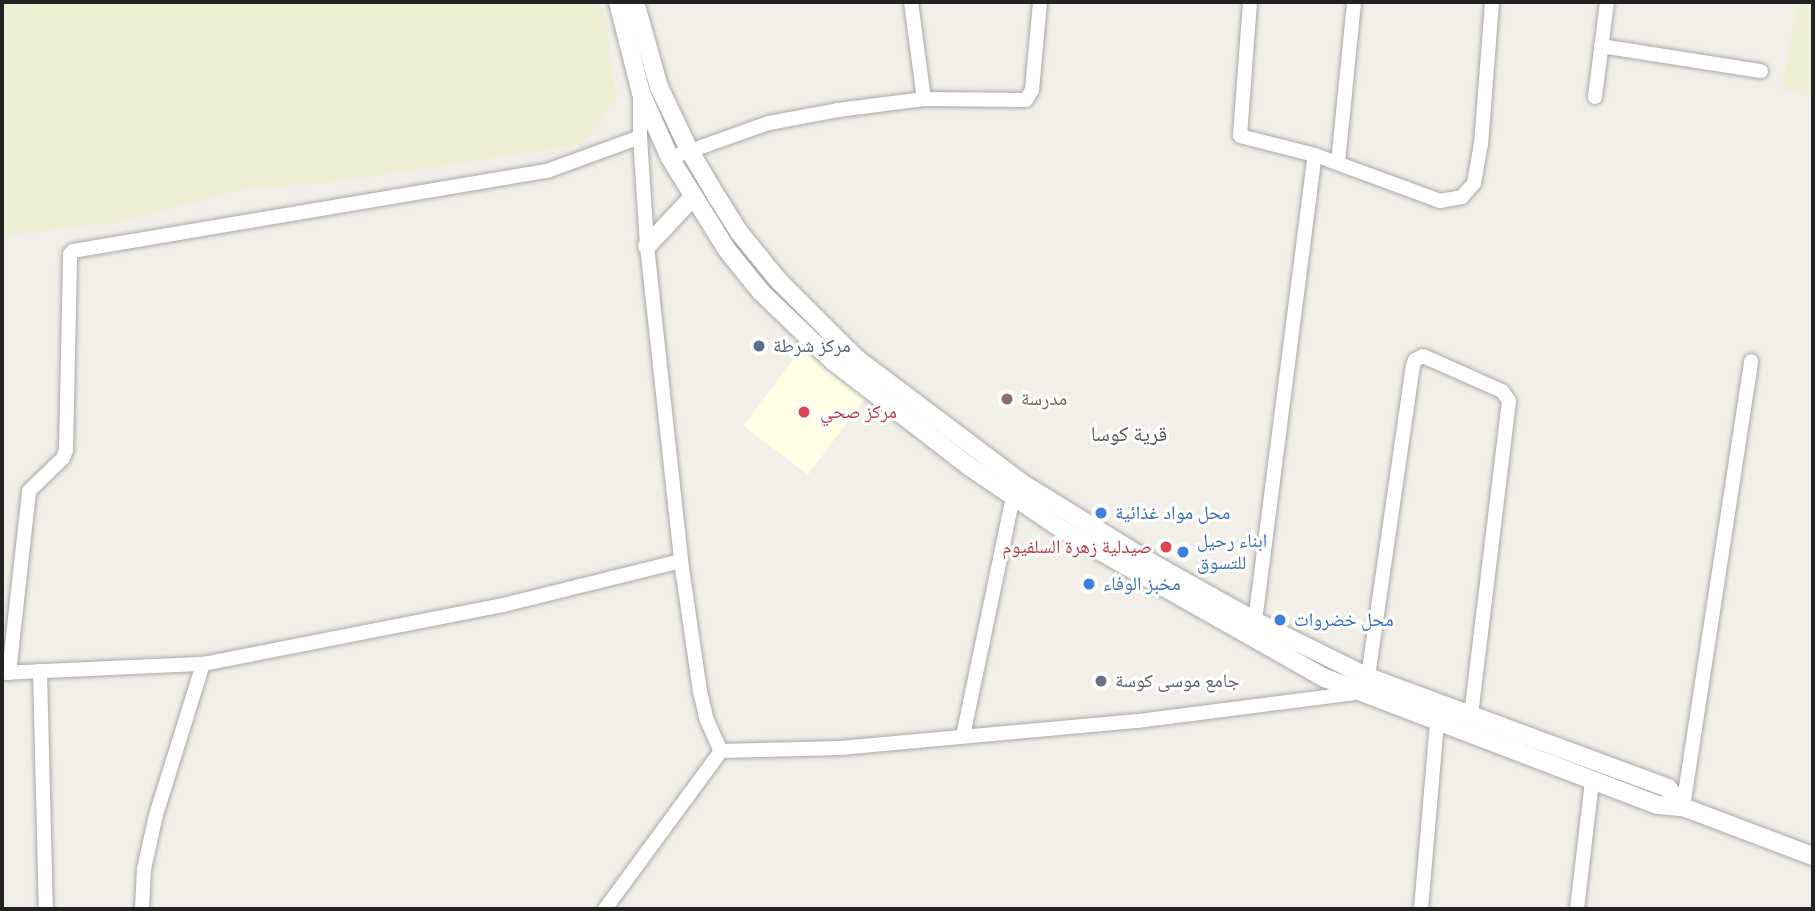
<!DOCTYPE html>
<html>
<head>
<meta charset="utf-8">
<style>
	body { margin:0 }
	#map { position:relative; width:1815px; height:911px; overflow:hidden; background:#f2efe9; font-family:"Fira Sans Condensed","Noto Naskh Arabic",sans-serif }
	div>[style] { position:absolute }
	.education>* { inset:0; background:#ffffe5; transform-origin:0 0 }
	.farmland>* { inset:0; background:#eef0d5 }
	.roads { filter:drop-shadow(0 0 2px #a9a9a9) drop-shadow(0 0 2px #a9a9a9) }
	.minor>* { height:14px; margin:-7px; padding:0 7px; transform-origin:7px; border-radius:7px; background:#fff }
	.tertiary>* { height:18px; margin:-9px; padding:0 9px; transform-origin:9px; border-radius:9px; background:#fff }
	.dots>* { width:19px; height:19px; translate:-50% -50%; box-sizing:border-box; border:4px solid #fff; border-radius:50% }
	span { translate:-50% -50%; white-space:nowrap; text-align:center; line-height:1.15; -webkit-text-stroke:6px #fff; paint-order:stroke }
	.service-label { font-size:19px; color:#4e5e75 }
	.left { translate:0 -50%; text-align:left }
	.education-label { font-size:19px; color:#785e54 }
	.health-label { font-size:19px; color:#be3a42 }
	.right { translate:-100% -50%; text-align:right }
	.shop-label { font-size:19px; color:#366cbe }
	.worship-label { font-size:19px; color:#5b616d }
	.neighbourhood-label { font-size:21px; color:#555 }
	.frame { position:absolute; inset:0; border:4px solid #222; pointer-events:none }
</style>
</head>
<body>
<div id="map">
	<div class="education">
		<div style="left:801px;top:349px;width:81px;height:96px;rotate:37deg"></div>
	</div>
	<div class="farmland">
		<div style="clip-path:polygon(2px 2px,600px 2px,607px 27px,616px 96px,585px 144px,343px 181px,240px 190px,121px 222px,2px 236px)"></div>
		<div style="clip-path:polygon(1798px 2px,1813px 2px,1813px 97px,1782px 89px)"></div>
	</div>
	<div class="roads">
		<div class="minor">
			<div style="left:911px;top:2px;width:98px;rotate:82.4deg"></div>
			<div style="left:1250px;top:2px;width:134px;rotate:94.3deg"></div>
			<div style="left:1240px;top:136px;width:77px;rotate:14.2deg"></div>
			<div style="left:1315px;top:155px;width:133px;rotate:20.2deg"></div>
			<div style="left:1440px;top:201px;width:22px;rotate:-10deg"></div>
			<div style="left:1462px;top:197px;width:18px;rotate:-49deg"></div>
			<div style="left:1474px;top:183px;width:39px;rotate:-80deg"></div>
			<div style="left:1481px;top:145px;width:143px;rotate:-85.6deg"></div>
			<div style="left:1601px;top:46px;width:162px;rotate:8.9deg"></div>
			<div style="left:640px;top:95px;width:42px;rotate:90deg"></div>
			<div style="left:640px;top:137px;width:109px;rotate:86.3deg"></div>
			<div style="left:647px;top:246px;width:317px;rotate:83.8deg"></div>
			<div style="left:681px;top:561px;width:131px;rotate:81.7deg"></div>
			<div style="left:700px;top:691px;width:28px;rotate:77deg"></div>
			<div style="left:706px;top:718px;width:36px;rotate:66deg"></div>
			<div style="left:1595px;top:97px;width:96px;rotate:-82.8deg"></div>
			<div style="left:670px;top:158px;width:105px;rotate:-19.5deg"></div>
			<div style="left:769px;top:123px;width:70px;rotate:-10.7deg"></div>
			<div style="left:838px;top:110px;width:87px;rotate:-7.3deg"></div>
			<div style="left:924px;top:99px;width:102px;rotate:0.6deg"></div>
			<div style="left:1026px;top:100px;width:12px;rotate:-59deg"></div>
			<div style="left:1032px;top:90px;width:88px;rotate:-84.8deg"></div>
			<div style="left:1338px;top:163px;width:162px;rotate:-84.3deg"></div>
			<div style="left:1255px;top:621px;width:470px;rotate:-82.7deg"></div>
			<div style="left:40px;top:671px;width:238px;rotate:88.6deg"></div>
			<div style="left:2px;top:673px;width:201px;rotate:-2.6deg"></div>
			<div style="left:203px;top:664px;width:306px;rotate:-11.1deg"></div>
			<div style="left:503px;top:605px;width:183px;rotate:-13.9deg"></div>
			<div style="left:9px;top:673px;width:183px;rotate:-83.7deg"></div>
			<div style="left:29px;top:491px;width:47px;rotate:-44.1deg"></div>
			<div style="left:63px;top:458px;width:9px;rotate:-69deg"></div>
			<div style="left:66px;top:450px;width:196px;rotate:-88.8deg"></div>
			<div style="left:70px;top:254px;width:4px;rotate:-45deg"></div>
			<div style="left:73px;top:251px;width:481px;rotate:-9.6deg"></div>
			<div style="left:547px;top:171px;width:99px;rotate:-20.1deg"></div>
			<div style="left:1368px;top:677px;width:314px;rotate:-81.8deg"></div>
			<div style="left:1413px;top:366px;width:6px;rotate:-72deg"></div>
			<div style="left:1415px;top:360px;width:9px;rotate:-27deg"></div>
			<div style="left:1423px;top:356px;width:86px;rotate:23.9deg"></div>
			<div style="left:1502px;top:391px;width:12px;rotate:55deg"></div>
			<div style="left:1509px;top:401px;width:316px;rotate:96.9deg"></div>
			<div style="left:963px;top:736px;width:244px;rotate:-78.2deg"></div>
			<div style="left:721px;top:751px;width:119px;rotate:-1.4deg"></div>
			<div style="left:840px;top:748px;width:299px;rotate:-5.2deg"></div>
			<div style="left:1138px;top:721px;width:222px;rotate:-7.3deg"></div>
			<div style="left:1683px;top:807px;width:451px;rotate:-81.3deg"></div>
			<div style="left:142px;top:909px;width:40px;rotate:-87.1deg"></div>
			<div style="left:144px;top:869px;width:55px;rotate:-77.5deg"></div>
			<div style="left:156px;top:815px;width:158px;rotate:-72.7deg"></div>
			<div style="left:605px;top:909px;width:196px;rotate:-53.7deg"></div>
			<div style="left:1421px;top:909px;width:188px;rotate:-85.1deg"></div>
			<div style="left:1577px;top:909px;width:129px;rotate:-83.3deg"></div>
		</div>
		<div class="tertiary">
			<div style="left:618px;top:2px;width:94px;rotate:75.8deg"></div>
			<div style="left:641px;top:93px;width:71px;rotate:66deg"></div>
			<div style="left:670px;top:158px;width:108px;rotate:58.2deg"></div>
			<div style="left:727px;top:250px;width:54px;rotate:51deg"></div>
			<div style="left:761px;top:292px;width:101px;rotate:43.8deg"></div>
			<div style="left:834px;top:362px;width:172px;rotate:37.7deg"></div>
			<div style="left:970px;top:467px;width:112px;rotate:34.1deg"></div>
			<div style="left:1063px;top:530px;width:301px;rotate:29.5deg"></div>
			<div style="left:1325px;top:678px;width:356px;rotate:20.9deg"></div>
			<div style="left:1658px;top:805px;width:25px;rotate:5deg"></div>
			<div style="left:1683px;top:807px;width:139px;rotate:20.7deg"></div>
			<div style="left:635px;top:2px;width:88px;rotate:74.2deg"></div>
			<div style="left:659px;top:87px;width:70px;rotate:64.5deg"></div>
			<div style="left:689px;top:150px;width:55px;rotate:59.2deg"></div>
			<div style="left:717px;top:197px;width:41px;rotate:57.8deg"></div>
			<div style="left:739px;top:232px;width:62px;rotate:50.9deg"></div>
			<div style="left:778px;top:280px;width:110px;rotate:45deg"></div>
			<div style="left:856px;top:358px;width:209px;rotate:37deg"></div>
			<div style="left:1023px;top:484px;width:149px;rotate:31.6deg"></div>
			<div style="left:1150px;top:562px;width:120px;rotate:29.3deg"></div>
			<div style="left:1255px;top:621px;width:126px;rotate:26.4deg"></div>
			<div style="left:1368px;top:677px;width:320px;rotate:20.3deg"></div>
			<div style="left:1668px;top:788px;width:24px;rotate:52deg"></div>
			<div style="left:647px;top:246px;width:66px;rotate:-46.8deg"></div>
		</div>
	</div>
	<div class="dots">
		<div style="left:759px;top:346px;background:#5c6f8a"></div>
		<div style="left:1007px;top:399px;background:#8d6e63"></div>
		<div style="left:804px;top:412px;background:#e0444e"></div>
		<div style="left:1101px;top:513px;background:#3f7fe0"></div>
		<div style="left:1166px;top:547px;background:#e0444e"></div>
		<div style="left:1183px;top:552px;background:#3f7fe0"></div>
		<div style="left:1089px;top:584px;background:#3f7fe0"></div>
		<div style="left:1280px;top:620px;background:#3f7fe0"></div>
		<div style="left:1101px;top:681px;background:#6b7280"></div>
	</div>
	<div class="service-label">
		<span class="left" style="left:773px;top:346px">مركز شرطة</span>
	</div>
	<div class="education-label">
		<span class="left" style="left:1021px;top:399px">مدرسة</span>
	</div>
	<div class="health-label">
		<span class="left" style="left:820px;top:412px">مركز صحي</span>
		<span class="right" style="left:1152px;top:547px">صيدلية زهرة السلفيوم</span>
	</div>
	<div class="shop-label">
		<span class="left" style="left:1115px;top:513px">محل مواد غذائية</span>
		<span class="left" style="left:1197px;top:552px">ابناء رحيل<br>للتسوق</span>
		<span class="left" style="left:1103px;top:584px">مخبز الوفاء</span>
		<span class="left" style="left:1294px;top:620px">محل خضروات</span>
	</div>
	<div class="worship-label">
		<span class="left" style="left:1115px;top:681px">جامع موسى كوسة</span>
	</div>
	<div class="neighbourhood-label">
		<span style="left:1129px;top:434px">قرية كوسا</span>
	</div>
	<div class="frame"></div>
</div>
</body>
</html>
